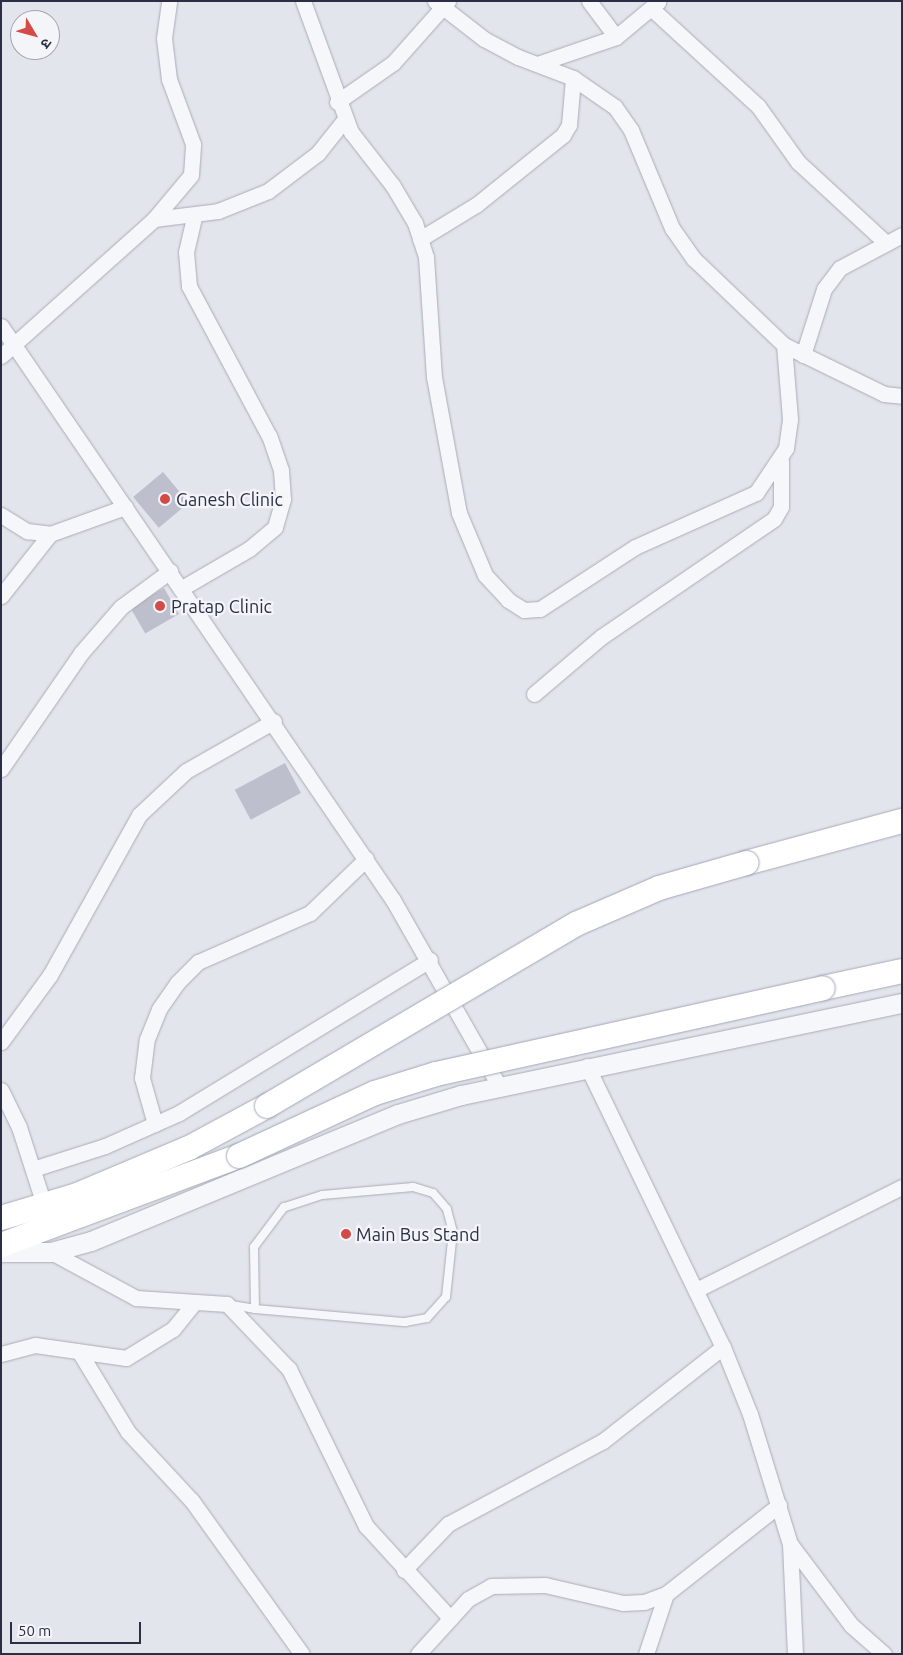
<!DOCTYPE html>
<html>
<head>
<meta charset="utf-8">
<style>
	body { margin:0 }
	#map { position:relative; width:903px; height:1655px; overflow:hidden; background:#e3e5ec; font-family:Ubuntu,"Noto Sans Devanagari",sans-serif }
	div>[style] { position:absolute }
	.building>* { inset:0; background:#bdc0cc; transform-origin:0 0 }
	.roads { filter:drop-shadow(0 0 1px #a8abb7) drop-shadow(0 0 1px #a8abb7) }
	.service>* { height:8px; margin:-4px; padding:0 4px; transform-origin:4px; border-radius:4px; background:#f6f7fa }
	.minor>* { height:15px; margin:-7.5px; padding:0 7.5px; transform-origin:7.5px; border-radius:7.5px; background:#f6f7fa }
	.tertiary>* { height:19px; margin:-9.5px; padding:0 9.5px; transform-origin:9.5px; border-radius:9.5px; background:#f6f7fa }
	.primary>* { height:24px; margin:-12px; padding:0 12px; transform-origin:12px; border-radius:12px; background:#fff }
	.bridges { filter:drop-shadow(0 0 1px #a2a7b8) drop-shadow(0 0 1px #a2a7b8) }
	.primary-bridge>* { height:24px; margin:-12px; padding:0 12px; transform-origin:12px; border-radius:12px; background:#fff }
	.dots>* { width:14px; height:14px; translate:-50% -50%; box-sizing:border-box; border:2px solid #f3f5f9; border-radius:50% }
	span { translate:-50% -50%; white-space:nowrap; text-align:center; line-height:1.15; -webkit-text-stroke:4.5px #f3f5f9; paint-order:stroke }
	.poi-label { font-size:18px; color:#2a2f45 }
	.left { translate:0 -50%; text-align:left }
	.frame { position:absolute; inset:0; border:2px solid #2a2f45; pointer-events:none }
	.north { position:absolute; left:10px; top:10px; width:50px; height:50px; box-sizing:border-box; background:#f3f5f9; border:1px solid #a3a6b1; border-radius:50%; rotate:127deg; font-size:14px; font-weight:700; line-height:20px; text-align:center; color:#2a2f45 }
	.north::after { content:''; display:block; margin:auto; width:18px; height:22px; background:#d34a46; clip-path:polygon(50% 0,100% 100%,50% 72%,0 100%) }
	.scale { position:absolute; left:10px; top:1622px; width:131px; height:22px; box-sizing:border-box; border:2px solid #2a2f45; border-top:0; padding-left:6px; font-size:15px; line-height:18px; white-space:nowrap; color:#2a2f45; -webkit-text-stroke:4px #f3f5f9; paint-order:stroke }
</style>
</head>
<body>
<div id="map">
	<div class="building">
		<div style="left:163px;top:472px;width:40px;height:39px;rotate:50deg"></div>
		<div style="left:164px;top:588px;width:30px;height:39px;rotate:60deg"></div>
		<div style="left:285px;top:763px;width:34px;height:57px;rotate:62deg"></div>
	</div>
	<div class="roads">
		<div class="service">
			<div style="left:231px;top:1305px;width:24px;rotate:9deg"></div>
			<div style="left:255px;top:1309px;width:151px;rotate:5deg"></div>
			<div style="left:405px;top:1322px;width:22px;rotate:-10deg"></div>
			<div style="left:427px;top:1318px;width:28px;rotate:-48deg"></div>
			<div style="left:446px;top:1297px;width:65px;rotate:-83.9deg"></div>
			<div style="left:453px;top:1232px;width:24px;rotate:-105deg"></div>
			<div style="left:447px;top:1209px;width:21px;rotate:-131deg"></div>
			<div style="left:433px;top:1193px;width:21px;rotate:-163deg"></div>
			<div style="left:413px;top:1187px;width:91px;rotate:175deg"></div>
			<div style="left:322px;top:1195px;width:40px;rotate:162deg"></div>
			<div style="left:284px;top:1207px;width:50px;rotate:126.9deg"></div>
			<div style="left:254px;top:1247px;width:62px;rotate:89.1deg"></div>
		</div>
		<div class="minor">
			<div style="left:303px;top:1px;width:140px;rotate:69.9deg"></div>
			<div style="left:351px;top:132px;width:68px;rotate:52.1deg"></div>
			<div style="left:393px;top:186px;width:43px;rotate:59.3deg"></div>
			<div style="left:415px;top:223px;width:36px;rotate:72deg"></div>
			<div style="left:426px;top:257px;width:120px;rotate:86.2deg"></div>
			<div style="left:434px;top:377px;width:138px;rotate:79.6deg"></div>
			<div style="left:459px;top:513px;width:67px;rotate:67.2deg"></div>
			<div style="left:485px;top:575px;width:34px;rotate:47deg"></div>
			<div style="left:508px;top:600px;width:19px;rotate:32deg"></div>
			<div style="left:524px;top:610px;width:16px;rotate:-4deg"></div>
			<div style="left:540px;top:609px;width:113px;rotate:-33.1deg"></div>
			<div style="left:635px;top:547px;width:133px;rotate:-24.1deg"></div>
			<div style="left:756px;top:493px;width:54px;rotate:-56.3deg"></div>
			<div style="left:786px;top:448px;width:29px;rotate:-82deg"></div>
			<div style="left:790px;top:419px;width:74px;rotate:-94.6deg"></div>
			<div style="left:435px;top:1px;width:62px;rotate:37.8deg"></div>
			<div style="left:484px;top:39px;width:38px;rotate:28deg"></div>
			<div style="left:518px;top:57px;width:59px;rotate:20.9deg"></div>
			<div style="left:573px;top:78px;width:51px;rotate:34.6deg"></div>
			<div style="left:615px;top:107px;width:28px;rotate:55deg"></div>
			<div style="left:631px;top:130px;width:106px;rotate:67.3deg"></div>
			<div style="left:672px;top:228px;width:38px;rotate:55deg"></div>
			<div style="left:694px;top:259px;width:124px;rotate:43.7deg"></div>
			<div style="left:784px;top:345px;width:111px;rotate:26.1deg"></div>
			<div style="left:884px;top:394px;width:18px;rotate:6deg"></div>
			<div style="left:589px;top:1px;width:45px;rotate:53.1deg"></div>
			<div style="left:652px;top:9px;width:144px;rotate:42.5deg"></div>
			<div style="left:758px;top:106px;width:69px;rotate:54.5deg"></div>
			<div style="left:798px;top:162px;width:117px;rotate:42.6deg"></div>
			<div style="left:540px;top:63px;width:80px;rotate:-18.9deg"></div>
			<div style="left:616px;top:37px;width:55px;rotate:-39.8deg"></div>
			<div style="left:337px;top:102px;width:68px;rotate:-34.9deg"></div>
			<div style="left:393px;top:63px;width:83px;rotate:-48.4deg"></div>
			<div style="left:154px;top:219px;width:64px;rotate:-7.1deg"></div>
			<div style="left:218px;top:211px;width:54px;rotate:-21.8deg"></div>
			<div style="left:268px;top:191px;width:63px;rotate:-37.2deg"></div>
			<div style="left:318px;top:153px;width:43px;rotate:-51.5deg"></div>
			<div style="left:420px;top:239px;width:66px;rotate:-31.3deg"></div>
			<div style="left:476px;top:205px;width:112px;rotate:-38.8deg"></div>
			<div style="left:563px;top:135px;width:12px;rotate:-59deg"></div>
			<div style="left:569px;top:125px;width:47px;rotate:-85.1deg"></div>
			<div style="left:1px;top:326px;width:695px;rotate:55.67deg"></div>
			<div style="left:393px;top:900px;width:214px;rotate:60.3deg"></div>
			<div style="left:803px;top:355px;width:69px;rotate:-72.3deg"></div>
			<div style="left:824px;top:289px;width:26px;rotate:-53deg"></div>
			<div style="left:840px;top:268px;width:70px;rotate:-28deg"></div>
			<div style="left:1px;top:356px;width:205px;rotate:-41.8deg"></div>
			<div style="left:154px;top:219px;width:57px;rotate:-49.9deg"></div>
			<div style="left:191px;top:175px;width:31px;rotate:-86deg"></div>
			<div style="left:193px;top:144px;width:69px;rotate:-110.3deg"></div>
			<div style="left:169px;top:79px;width:41px;rotate:-97deg"></div>
			<div style="left:164px;top:38px;width:37px;rotate:-82deg"></div>
			<div style="left:1px;top:515px;width:31px;rotate:32deg"></div>
			<div style="left:27px;top:531px;width:23px;rotate:7deg"></div>
			<div style="left:50px;top:534px;width:80px;rotate:-19.8deg"></div>
			<div style="left:182px;top:588px;width:78px;rotate:-30.2deg"></div>
			<div style="left:249px;top:549px;width:34px;rotate:-40deg"></div>
			<div style="left:275px;top:527px;width:29px;rotate:-74deg"></div>
			<div style="left:283px;top:499px;width:29px;rotate:-94deg"></div>
			<div style="left:281px;top:470px;width:36px;rotate:-109deg"></div>
			<div style="left:269px;top:436px;width:170px;rotate:-118.1deg"></div>
			<div style="left:189px;top:286px;width:34px;rotate:-95deg"></div>
			<div style="left:186px;top:252px;width:37px;rotate:-77deg"></div>
			<div style="left:1px;top:596px;width:79px;rotate:-51.7deg"></div>
			<div style="left:534px;top:694px;width:88px;rotate:-40.4deg"></div>
			<div style="left:601px;top:637px;width:209px;rotate:-34.3deg"></div>
			<div style="left:774px;top:519px;width:14px;rotate:-60deg"></div>
			<div style="left:781px;top:507px;width:46px;rotate:-90deg"></div>
			<div style="left:1px;top:769px;width:141px;rotate:-55.4deg"></div>
			<div style="left:81px;top:653px;width:61px;rotate:-49deg"></div>
			<div style="left:121px;top:607px;width:61px;rotate:-36.3deg"></div>
			<div style="left:1px;top:1042px;width:83px;rotate:-53.8deg"></div>
			<div style="left:50px;top:975px;width:183px;rotate:-60.9deg"></div>
			<div style="left:139px;top:815px;width:64px;rotate:-43.1deg"></div>
			<div style="left:186px;top:771px;width:101px;rotate:-29.6deg"></div>
			<div style="left:587px;top:1066px;width:312px;rotate:64.2deg"></div>
			<div style="left:723px;top:1347px;width:72px;rotate:68.1deg"></div>
			<div style="left:750px;top:1414px;width:136px;rotate:72.9deg"></div>
			<div style="left:790px;top:1544px;width:110px;rotate:87.4deg"></div>
			<div style="left:1px;top:1090px;width:41px;rotate:64.1deg"></div>
			<div style="left:19px;top:1127px;width:82px;rotate:72.2deg"></div>
			<div style="left:155px;top:1124px;width:48px;rotate:-105.8deg"></div>
			<div style="left:142px;top:1078px;width:39px;rotate:-83deg"></div>
			<div style="left:147px;top:1039px;width:32px;rotate:-68deg"></div>
			<div style="left:159px;top:1009px;width:32px;rotate:-55deg"></div>
			<div style="left:177px;top:983px;width:30px;rotate:-45deg"></div>
			<div style="left:198px;top:962px;width:122px;rotate:-23.6deg"></div>
			<div style="left:310px;top:913px;width:78px;rotate:-44deg"></div>
			<div style="left:33px;top:1169px;width:76px;rotate:-17.7deg"></div>
			<div style="left:105px;top:1146px;width:81px;rotate:-24deg"></div>
			<div style="left:179px;top:1113px;width:294px;rotate:-31.4deg"></div>
			<div style="left:51px;top:1252px;width:97px;rotate:28.4deg"></div>
			<div style="left:136px;top:1298px;width:91px;rotate:3.8deg"></div>
			<div style="left:227px;top:1304px;width:90px;rotate:46.4deg"></div>
			<div style="left:289px;top:1369px;width:175px;rotate:63.9deg"></div>
			<div style="left:366px;top:1526px;width:125px;rotate:47.6deg"></div>
			<div style="left:696px;top:1290px;width:230px;rotate:-26.6deg"></div>
			<div style="left:80px;top:1353px;width:92px;rotate:58.7deg"></div>
			<div style="left:128px;top:1432px;width:94px;rotate:47.2deg"></div>
			<div style="left:192px;top:1501px;width:188px;rotate:54.3deg"></div>
			<div style="left:1px;top:1354px;width:35px;rotate:-15deg"></div>
			<div style="left:35px;top:1345px;width:92px;rotate:8.1deg"></div>
			<div style="left:126px;top:1358px;width:55px;rotate:-31.7deg"></div>
			<div style="left:173px;top:1329px;width:32px;rotate:-51deg"></div>
			<div style="left:791px;top:1545px;width:100px;rotate:53.1deg"></div>
			<div style="left:851px;top:1625px;width:44px;rotate:41.3deg"></div>
			<div style="left:404px;top:1570px;width:64px;rotate:-46.3deg"></div>
			<div style="left:448px;top:1524px;width:176px;rotate:-28.2deg"></div>
			<div style="left:603px;top:1441px;width:152px;rotate:-38.1deg"></div>
			<div style="left:418px;top:1654px;width:74px;rotate:-47.7deg"></div>
			<div style="left:468px;top:1599px;width:26px;rotate:-29deg"></div>
			<div style="left:491px;top:1586px;width:54px;rotate:-1.1deg"></div>
			<div style="left:545px;top:1585px;width:80px;rotate:13deg"></div>
			<div style="left:623px;top:1603px;width:21px;rotate:-3deg"></div>
			<div style="left:644px;top:1602px;width:23px;rotate:-20deg"></div>
			<div style="left:666px;top:1594px;width:144px;rotate:-38.2deg"></div>
			<div style="left:646px;top:1654px;width:63px;rotate:-71.6deg"></div>
		</div>
		<div class="tertiary">
			<div style="left:1px;top:1252px;width:50px"></div>
			<div style="left:51px;top:1252px;width:41px;rotate:-15.4deg"></div>
			<div style="left:91px;top:1241px;width:332px;rotate:-22.5deg"></div>
			<div style="left:398px;top:1114px;width:66px;rotate:-16.8deg"></div>
			<div style="left:461px;top:1095px;width:450px;rotate:-11.8deg"></div>
		</div>
		<div class="primary">
			<div style="left:746px;top:863px;width:162px;rotate:-15.1deg"></div>
			<div style="left:823px;top:988px;width:81px;rotate:-12.1deg"></div>
			<div style="left:1px;top:1218px;width:79px;rotate:-16.8deg"></div>
			<div style="left:77px;top:1195px;width:121px;rotate:-22.8deg"></div>
			<div style="left:189px;top:1148px;width:89px;rotate:-28.3deg"></div>
			<div style="left:1px;top:1245px;width:254px;rotate:-20.5deg"></div>
		</div>
	</div>
	<div class="bridges">
		<div class="primary-bridge">
			<div style="left:267px;top:1106px;width:359px;rotate:-30.5deg"></div>
			<div style="left:576px;top:924px;width:90px;rotate:-23.4deg"></div>
			<div style="left:659px;top:888px;width:91px;rotate:-16deg"></div>
			<div style="left:239px;top:1156px;width:150px;rotate:-24.9deg"></div>
			<div style="left:375px;top:1093px;width:64px;rotate:-17.3deg"></div>
			<div style="left:436px;top:1074px;width:396px;rotate:-12.5deg"></div>
		</div>
	</div>
	<div class="dots">
		<div style="left:165px;top:499px;background:#d34a46"></div>
		<div style="left:160px;top:606px;background:#d34a46"></div>
		<div style="left:346px;top:1234px;background:#d34a46"></div>
	</div>
	<div class="poi-label">
		<span class="left" style="left:176px;top:499px">Ganesh Clinic</span>
		<span class="left" style="left:171px;top:606px">Pratap Clinic</span>
		<span class="left" style="left:356px;top:1234px">Main Bus Stand</span>
	</div>
	<div class="frame"></div>
	<div class="north">उ</div>
	<div class="scale">50 m</div>
</div>
</body>
</html>
